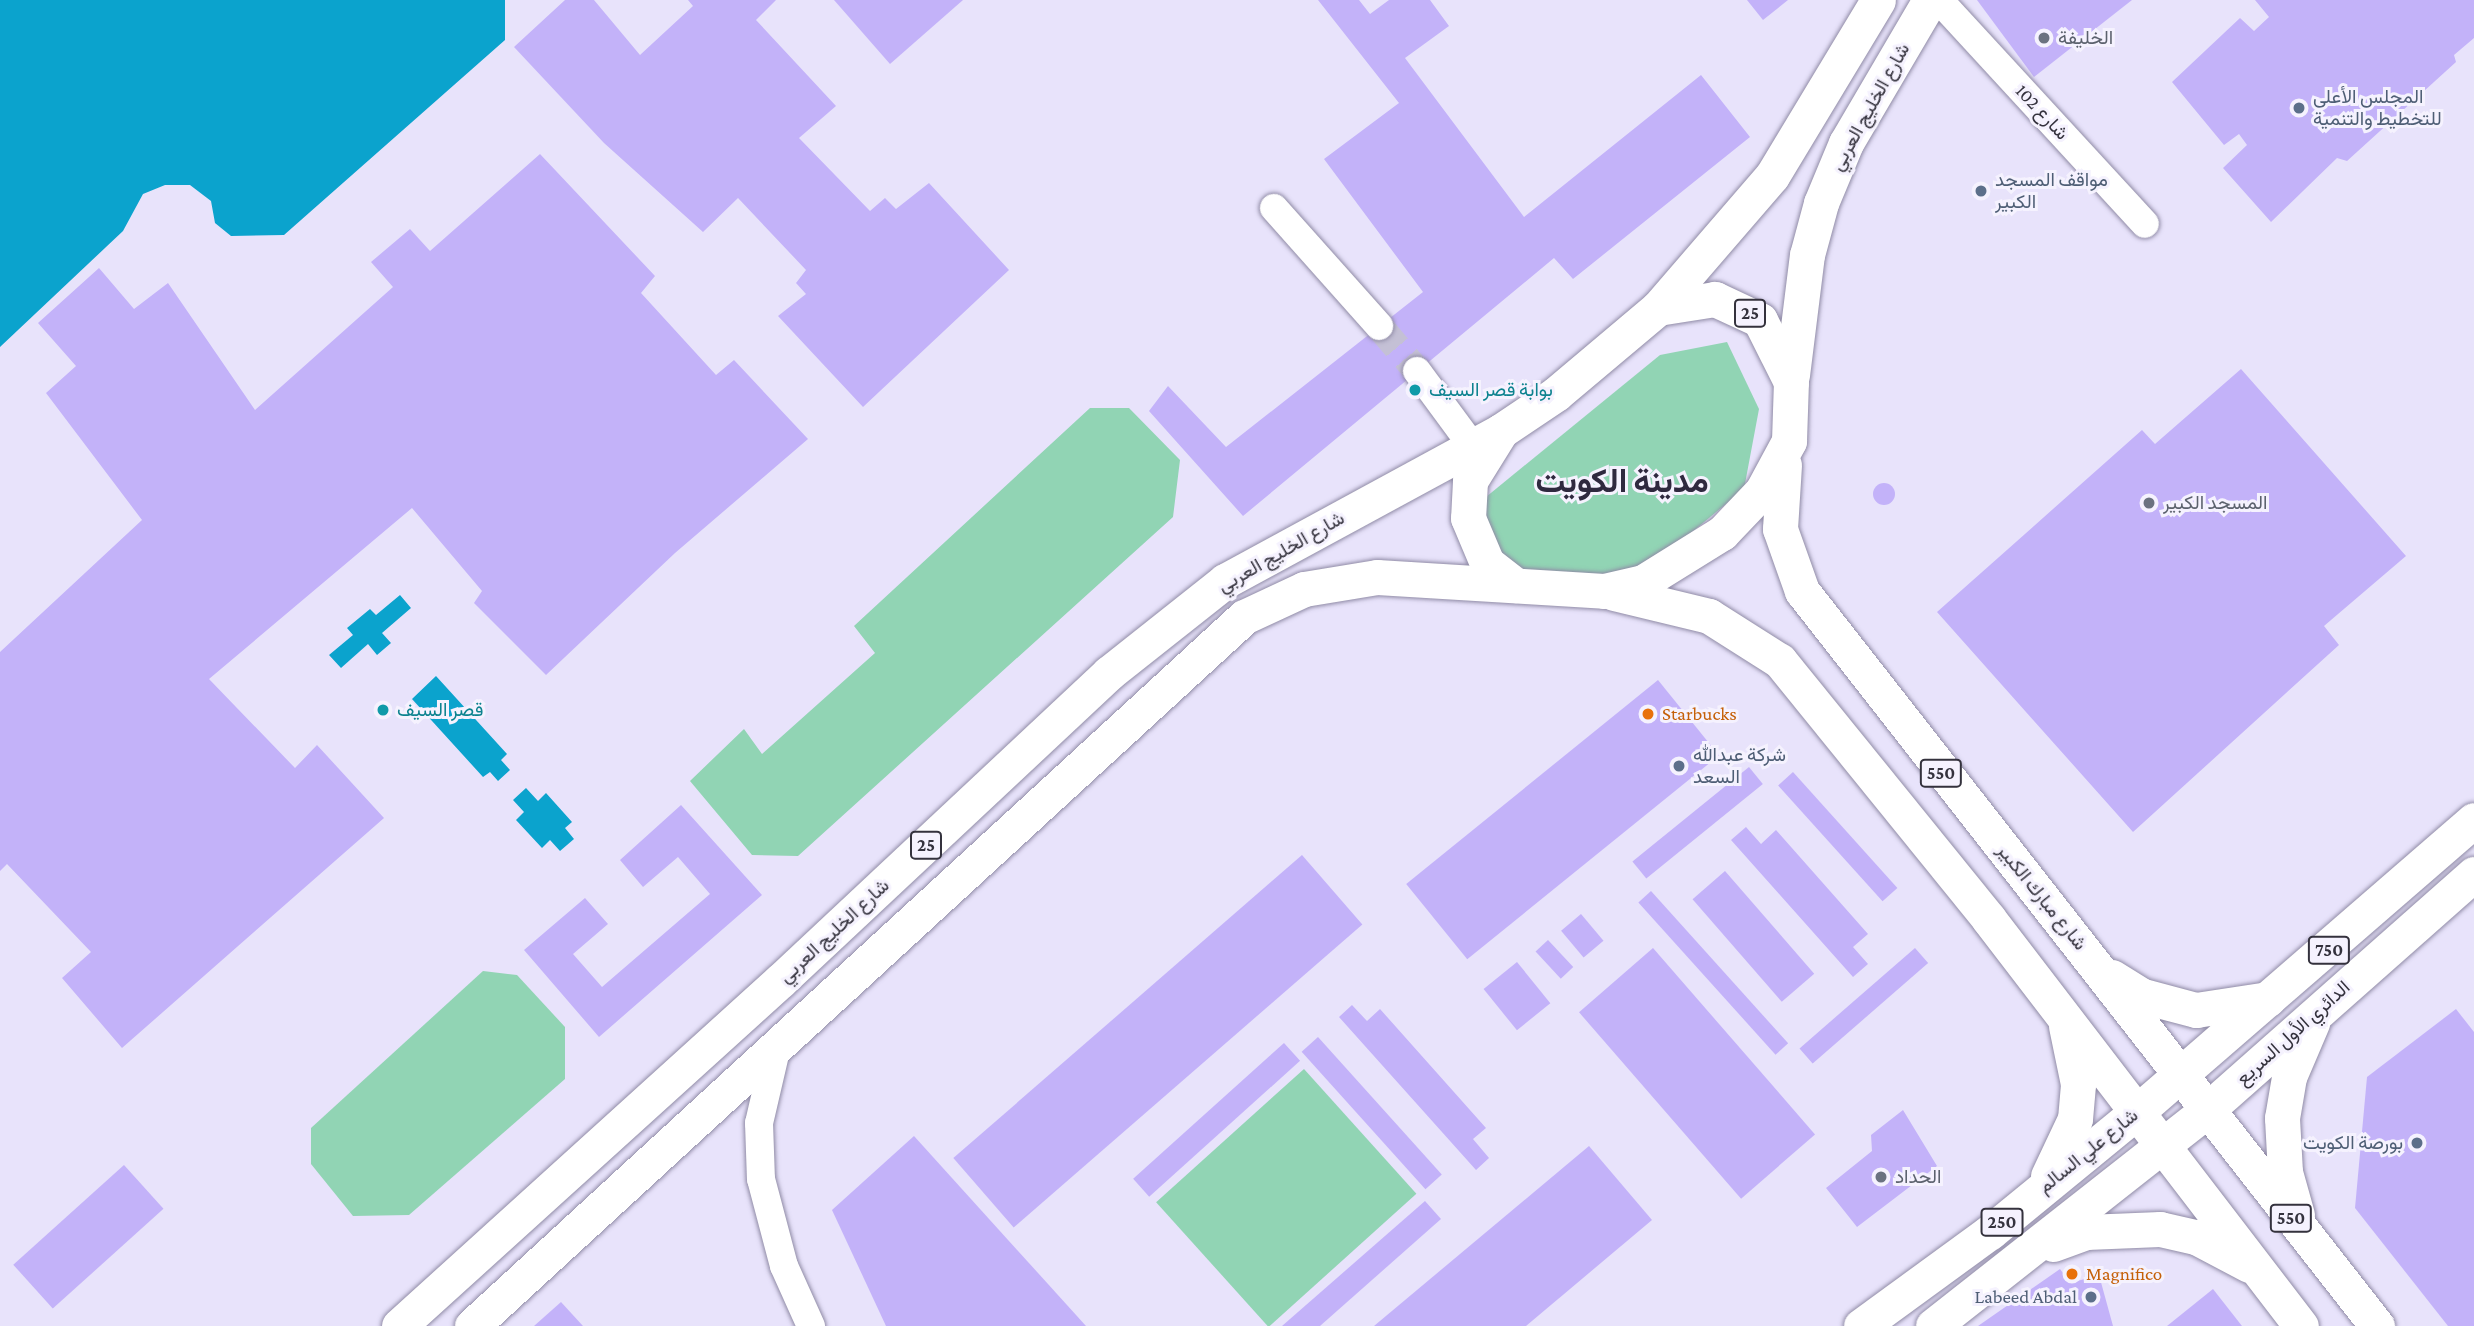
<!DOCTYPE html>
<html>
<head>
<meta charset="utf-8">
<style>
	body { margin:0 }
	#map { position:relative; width:2474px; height:1326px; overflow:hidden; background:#e8e3fb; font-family:"Crimson Pro",Vazirmatn,serif }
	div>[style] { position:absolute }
	.green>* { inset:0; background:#91d4b4; transform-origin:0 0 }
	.water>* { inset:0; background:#0ba3cd }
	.building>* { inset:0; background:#c3b2f9; transform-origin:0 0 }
	.round { border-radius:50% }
	.minor-tunnel>* { height:28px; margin-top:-14px; transform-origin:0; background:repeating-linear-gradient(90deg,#c4c0d5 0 28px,transparent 0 42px) }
	.roads { filter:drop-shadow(0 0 2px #908ba6) drop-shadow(0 0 2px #908ba6) }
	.minor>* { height:28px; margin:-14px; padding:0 14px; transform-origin:14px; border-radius:14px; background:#fff }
	.major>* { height:35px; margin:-17.5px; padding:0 17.5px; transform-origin:17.5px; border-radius:17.5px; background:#fff }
	.dots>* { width:19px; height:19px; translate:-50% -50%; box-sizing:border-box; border:4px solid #f5f2fe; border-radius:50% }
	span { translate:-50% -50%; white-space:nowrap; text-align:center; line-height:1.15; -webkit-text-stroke:6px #f5f2fe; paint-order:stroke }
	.shield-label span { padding:2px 5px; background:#f5f2fe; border:2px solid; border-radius:5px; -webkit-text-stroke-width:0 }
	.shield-label { font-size:18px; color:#34323d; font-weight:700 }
	.worship-label { font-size:19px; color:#5b616d }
	.left { translate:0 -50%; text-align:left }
	.service-label { font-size:19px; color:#4e5e75 }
	.right { translate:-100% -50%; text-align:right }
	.street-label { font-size:19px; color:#34323d }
	.culture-label { font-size:19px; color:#0d838f }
	.food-label { font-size:19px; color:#c56008 }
	.town-label { font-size:33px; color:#2f293f; font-weight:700 }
</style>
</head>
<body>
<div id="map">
	<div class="green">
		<div style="clip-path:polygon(1727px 342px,1759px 409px,1744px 489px,1680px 542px,1604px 588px,1518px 582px,1475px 506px,1660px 355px)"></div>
		<div style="clip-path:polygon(1090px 408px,1129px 408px,1180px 460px,1173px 517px,798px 856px,752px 855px,690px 781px,744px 729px,762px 754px,875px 653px,854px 626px)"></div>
		<div style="clip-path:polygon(483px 971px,517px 975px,565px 1027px,565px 1079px,409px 1215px,353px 1216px,311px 1164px,311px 1128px)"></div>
		<div style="left:1304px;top:1069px;width:168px;height:199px;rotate:48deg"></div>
	</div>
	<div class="water">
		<div style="clip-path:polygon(0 0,505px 0,505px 40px,284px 235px,231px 236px,215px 223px,211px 201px,190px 185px,165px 185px,143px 194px,123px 231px,0 347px)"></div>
		<div style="clip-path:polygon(400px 595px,411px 608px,382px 633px,391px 643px,377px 655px,368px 644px,341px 668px,329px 655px,353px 635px,347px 628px,370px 609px,376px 615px)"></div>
		<div style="clip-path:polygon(436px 676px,507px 754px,501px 760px,510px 770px,498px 781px,490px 772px,483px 777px,412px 699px)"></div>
		<div style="clip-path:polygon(526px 788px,538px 801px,546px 793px,572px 822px,565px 828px,574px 839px,560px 851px,550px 840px,542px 848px,516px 820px,524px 812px,513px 800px)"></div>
	</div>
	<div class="building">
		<div style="clip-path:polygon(565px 0,594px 0,640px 55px,693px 6px,688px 0,776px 0,756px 20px,836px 106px,799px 138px,870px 211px,885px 198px,896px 209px,929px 183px,1009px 270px,863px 407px,778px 316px,806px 294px,796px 283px,806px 270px,738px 198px,703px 232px,604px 143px,514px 47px)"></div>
		<div style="clip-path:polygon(834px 0,963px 0,890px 64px)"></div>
		<div style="clip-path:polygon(1318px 0,1359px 0,1370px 14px,1389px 0,1430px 0,1449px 26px,1405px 58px,1524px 217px,1701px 75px,1750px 137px,1573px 279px,1554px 258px,1243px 516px,1149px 411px,1168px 386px,1226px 447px,1423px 292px,1324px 159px,1399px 103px)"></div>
		<div style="clip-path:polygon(1747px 0,1788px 0,1763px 20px)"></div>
		<div style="clip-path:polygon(1977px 0,2132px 0,2034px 77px)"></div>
		<div style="clip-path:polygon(2255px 0,2474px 0,2474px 38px,2454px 55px,2456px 62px,2347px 161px,2337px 158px,2271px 222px,2223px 168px,2247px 145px,2239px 134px,2224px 145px,2172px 82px,2240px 18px,2254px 31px,2269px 17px)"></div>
		<div style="clip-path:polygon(540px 154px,655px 276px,641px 293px,716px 375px,734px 360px,808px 439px,675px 553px,546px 675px,474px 603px,482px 591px,412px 508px,209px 679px,295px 768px,317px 745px,384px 818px,122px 1048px,62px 978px,91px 952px,7px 864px,0 871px,0 652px,142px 520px,46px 393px,76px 366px,38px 323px,99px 268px,134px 309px,168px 283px,255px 410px,393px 287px,371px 262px,410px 229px,430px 251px)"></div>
		<div style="clip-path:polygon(2241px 369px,2406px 556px,2324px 626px,2339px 645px,2133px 832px,1937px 612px,2142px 430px,2155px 444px)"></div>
		<div class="round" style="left:1873px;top:483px;width:22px;height:22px"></div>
		<div style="left:1658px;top:680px;width:97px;height:324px;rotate:51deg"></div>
		<div style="left:1749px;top:767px;width:22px;height:150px;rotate:51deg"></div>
		<div style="left:1793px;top:772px;width:156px;height:20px;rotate:48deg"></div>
		<div style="clip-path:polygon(681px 805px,762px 895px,599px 1037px,524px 950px,585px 898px,608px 924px,573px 954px,602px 987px,710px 894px,678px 857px,643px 887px,620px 860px)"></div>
		<div style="clip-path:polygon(1746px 827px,1761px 844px,1776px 830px,1868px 934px,1853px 947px,1868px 964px,1853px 977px,1731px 840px)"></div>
		<div style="left:1302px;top:855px;width:92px;height:462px;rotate:49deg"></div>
		<div style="left:1725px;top:871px;width:136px;height:43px;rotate:49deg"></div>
		<div style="left:1651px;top:891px;width:205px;height:17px;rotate:48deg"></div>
		<div style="left:1581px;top:914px;width:35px;height:26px;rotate:50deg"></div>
		<div style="left:1548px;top:940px;width:37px;height:17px;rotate:47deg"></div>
		<div style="left:1653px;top:948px;width:247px;height:98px;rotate:49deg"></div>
		<div style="left:1915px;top:948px;width:20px;height:153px;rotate:49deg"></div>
		<div style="left:1517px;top:962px;width:53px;height:43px;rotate:51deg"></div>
		<div style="clip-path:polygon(1352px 1005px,1367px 1021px,1380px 1009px,1486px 1128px,1473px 1139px,1489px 1158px,1476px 1170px,1339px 1017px)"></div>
		<div style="clip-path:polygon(2456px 1009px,2474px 1032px,2474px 1326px,2448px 1326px,2355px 1208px,2367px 1077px)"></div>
		<div style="left:1318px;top:1037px;width:185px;height:22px;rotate:48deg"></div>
		<div style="left:1284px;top:1043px;width:24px;height:203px;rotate:48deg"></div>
		<div style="clip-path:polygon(1903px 1110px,1937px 1166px,1857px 1227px,1826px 1188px,1872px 1151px,1871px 1135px)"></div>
		<div style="clip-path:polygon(914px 1136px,1086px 1326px,886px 1326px,832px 1210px)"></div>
		<div style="clip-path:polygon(1589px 1146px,1652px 1220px,1526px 1326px,1374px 1326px)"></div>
		<div style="left:124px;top:1165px;width:59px;height:149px;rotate:48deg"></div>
		<div style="clip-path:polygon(1425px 1201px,1441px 1219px,1320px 1326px,1282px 1326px)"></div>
		<div style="clip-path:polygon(2060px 1269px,2070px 1283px,2099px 1275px,2113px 1326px,1978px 1326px)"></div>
		<div style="clip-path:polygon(2213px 1289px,2242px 1326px,2167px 1326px)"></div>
		<div style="clip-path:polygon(561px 1302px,583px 1326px,534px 1326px)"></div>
	</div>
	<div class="minor-tunnel">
		<div style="left:1379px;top:326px;width:59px;rotate:49.8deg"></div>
	</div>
	<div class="roads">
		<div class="minor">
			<div style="left:1939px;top:0;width:304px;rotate:47.4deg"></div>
			<div style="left:1274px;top:208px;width:158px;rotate:48.3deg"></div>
			<div style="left:1417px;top:371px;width:94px;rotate:53.6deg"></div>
			<div style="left:776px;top:1050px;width:75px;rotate:103.1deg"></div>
			<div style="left:759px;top:1123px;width:56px;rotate:88deg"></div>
			<div style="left:761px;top:1179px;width:90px;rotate:75.2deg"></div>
			<div style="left:784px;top:1266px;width:66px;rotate:65.8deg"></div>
		</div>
		<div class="major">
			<div style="left:1658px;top:308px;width:174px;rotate:-49.2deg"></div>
			<div style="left:1772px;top:176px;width:205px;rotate:-58.9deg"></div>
			<div style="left:1792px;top:375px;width:121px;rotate:-82.9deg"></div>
			<div style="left:1807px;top:255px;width:54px;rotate:-74.9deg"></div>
			<div style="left:1821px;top:203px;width:65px;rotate:-67.4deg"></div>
			<div style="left:1846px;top:143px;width:166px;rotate:-59.6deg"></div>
			<div style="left:1784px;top:465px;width:64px;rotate:93.6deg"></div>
			<div style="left:1780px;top:529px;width:66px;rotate:70.5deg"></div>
			<div style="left:1802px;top:591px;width:933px;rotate:51.96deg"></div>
			<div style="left:1614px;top:593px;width:98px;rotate:13.6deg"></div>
			<div style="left:1709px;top:616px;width:84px;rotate:32.4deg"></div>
			<div style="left:1780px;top:661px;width:331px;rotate:51deg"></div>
			<div style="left:1988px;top:918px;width:514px;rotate:52.51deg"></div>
			<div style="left:2112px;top:977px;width:36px;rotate:32deg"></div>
			<div style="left:2143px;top:996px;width:55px;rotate:14.8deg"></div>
			<div style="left:2196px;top:1010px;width:73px;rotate:-8.7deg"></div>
			<div style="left:2048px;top:1176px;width:63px;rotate:-64.7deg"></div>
			<div style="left:2075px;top:1119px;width:35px;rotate:-85deg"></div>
			<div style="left:2078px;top:1084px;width:59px;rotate:-101.7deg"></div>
			<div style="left:2297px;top:1215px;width:45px;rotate:-105.6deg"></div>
			<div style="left:2285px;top:1172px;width:54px;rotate:-93.2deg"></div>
			<div style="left:2282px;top:1118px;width:42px;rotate:-80.3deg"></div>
			<div style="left:2289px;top:1077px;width:59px;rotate:-66.9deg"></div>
			<div style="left:2053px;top:1244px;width:35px;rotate:-20deg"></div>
			<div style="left:2086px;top:1232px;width:74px;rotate:-2.3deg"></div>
			<div style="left:2160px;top:1229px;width:37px;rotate:13deg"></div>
			<div style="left:2196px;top:1237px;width:60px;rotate:27.8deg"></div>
			<div style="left:399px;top:1326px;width:515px;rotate:-42.17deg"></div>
			<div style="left:781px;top:980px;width:449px;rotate:-43.1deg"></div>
			<div style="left:1109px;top:673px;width:148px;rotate:-38.4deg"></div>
			<div style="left:1225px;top:581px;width:311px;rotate:-28.5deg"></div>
			<div style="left:472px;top:1326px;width:1048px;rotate:-42.56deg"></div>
			<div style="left:1244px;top:617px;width:66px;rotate:-25deg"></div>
			<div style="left:1304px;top:589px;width:74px;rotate:-9.3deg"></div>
			<div style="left:1377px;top:577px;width:227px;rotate:3.5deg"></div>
			<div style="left:1604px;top:591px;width:40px;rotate:-13deg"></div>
			<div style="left:1643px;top:582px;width:93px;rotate:-31.8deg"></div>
			<div style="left:1722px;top:533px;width:58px;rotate:-46.4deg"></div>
			<div style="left:1762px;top:491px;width:57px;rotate:-61.6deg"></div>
			<div style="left:1789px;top:441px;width:59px;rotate:-88.1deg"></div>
			<div style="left:1791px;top:382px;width:69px;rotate:-116.6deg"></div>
			<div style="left:1760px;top:320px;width:50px;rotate:-155deg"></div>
			<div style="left:1715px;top:299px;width:58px;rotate:171deg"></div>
			<div style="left:1658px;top:308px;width:133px;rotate:139.9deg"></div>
			<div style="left:1556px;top:394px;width:66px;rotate:146.1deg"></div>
			<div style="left:1501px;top:431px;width:59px;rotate:121.8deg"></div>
			<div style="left:1470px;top:481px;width:37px;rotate:93deg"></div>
			<div style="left:1468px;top:518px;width:49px;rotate:67.1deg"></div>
			<div style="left:1487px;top:563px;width:36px;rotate:38deg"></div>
			<div style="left:1861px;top:1326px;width:160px;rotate:-36.1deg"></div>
			<div style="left:1990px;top:1232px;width:191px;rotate:-39.3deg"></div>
			<div style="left:2138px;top:1111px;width:444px;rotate:-40.9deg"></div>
			<div style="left:1933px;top:1326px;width:349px;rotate:-38.2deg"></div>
			<div style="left:2207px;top:1110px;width:356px;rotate:-41.5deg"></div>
		</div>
	</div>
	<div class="dots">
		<div style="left:2044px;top:38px;background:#6b7280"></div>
		<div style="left:2299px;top:108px;background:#5c6f8a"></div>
		<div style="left:1981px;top:191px;background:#5c6f8a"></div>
		<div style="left:1415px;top:390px;background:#0f9aa8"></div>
		<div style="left:2149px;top:503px;background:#6b7280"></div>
		<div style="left:383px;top:710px;background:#0f9aa8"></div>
		<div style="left:1648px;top:714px;background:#e8710a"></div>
		<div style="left:1679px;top:766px;background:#5c6f8a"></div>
		<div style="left:2417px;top:1143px;background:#5c6f8a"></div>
		<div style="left:1881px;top:1177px;background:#6b7280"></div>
		<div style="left:2072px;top:1274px;background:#e8710a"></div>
		<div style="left:2091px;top:1297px;background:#5c6f8a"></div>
	</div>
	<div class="shield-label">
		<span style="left:1750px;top:313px">25</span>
		<span style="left:1941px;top:773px">550</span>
		<span style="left:926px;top:845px">25</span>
		<span style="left:2329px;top:950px">750</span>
		<span style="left:2291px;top:1218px">550</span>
		<span style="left:2002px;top:1222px">250</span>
	</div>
	<div class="worship-label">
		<span class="left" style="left:2058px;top:38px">الخليفة</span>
		<span class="left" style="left:2163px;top:503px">المسجد الكبير</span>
		<span class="left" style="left:1895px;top:1177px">الحداد</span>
	</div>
	<div class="service-label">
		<span class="left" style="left:2313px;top:108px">المجلس الأعلى<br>للتخطيط والتنمية</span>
		<span class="left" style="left:1995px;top:191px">مواقف المسجد<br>الكبير</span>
		<span class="left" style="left:1693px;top:766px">شركة عبدالله<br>السعد</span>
		<span class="right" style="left:2403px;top:1143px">بورصة الكويت</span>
		<span class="right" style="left:2077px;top:1297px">Labeed Abdal</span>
	</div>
	<div class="street-label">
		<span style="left:1870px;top:107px;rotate:-61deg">شارع الخليج العربي</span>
		<span style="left:2042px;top:112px;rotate:47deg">شارع 102</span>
		<span style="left:1281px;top:552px;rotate:-30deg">شارع الخليج العربي</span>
		<span style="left:2042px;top:897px;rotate:51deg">شارع مبارك الكبير</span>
		<span style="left:834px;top:931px;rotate:-43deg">شارع الخليج العربي</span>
		<span style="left:2293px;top:1033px;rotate:-42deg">الدائري الأول السريع</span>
		<span style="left:2088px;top:1151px;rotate:-39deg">شارع علي السالم</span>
	</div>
	<div class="culture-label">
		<span class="left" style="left:1429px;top:390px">بوابة قصر السيف</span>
		<span class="left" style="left:397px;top:710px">قصر السيف</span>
	</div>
	<div class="food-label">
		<span class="left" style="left:1662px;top:714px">Starbucks</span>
		<span class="left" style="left:2086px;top:1274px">Magnifico</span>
	</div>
	<div class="town-label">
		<span style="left:1622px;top:481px">مدينة الكويت</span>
	</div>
</div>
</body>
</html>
